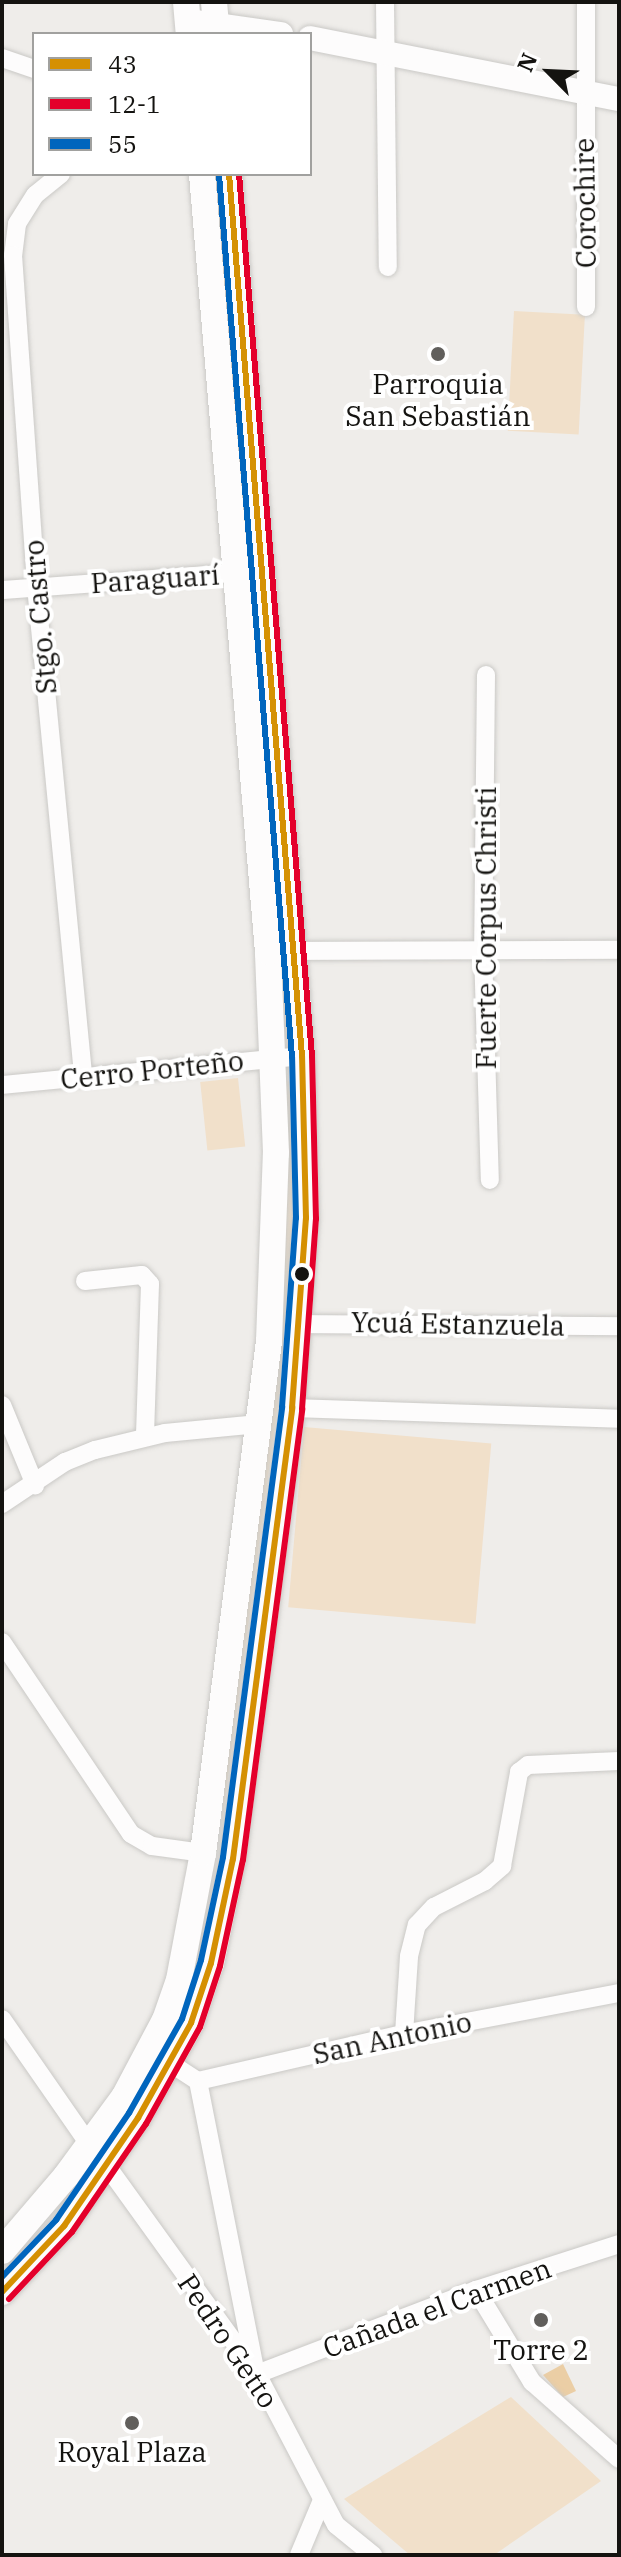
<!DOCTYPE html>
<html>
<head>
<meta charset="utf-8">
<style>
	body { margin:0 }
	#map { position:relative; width:621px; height:2557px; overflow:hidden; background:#efedea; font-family:"IBM Plex Serif",serif }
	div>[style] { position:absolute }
	.green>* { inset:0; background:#f1e0ca; transform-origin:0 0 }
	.water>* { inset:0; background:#ebcea5 }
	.roads { filter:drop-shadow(0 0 2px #cac9c6) drop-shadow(0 0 2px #cac9c6) }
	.minor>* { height:18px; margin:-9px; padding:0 9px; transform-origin:9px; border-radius:9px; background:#fdfcfc }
	.major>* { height:24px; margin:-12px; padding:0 12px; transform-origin:12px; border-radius:12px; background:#fdfcfc }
	.highway>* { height:26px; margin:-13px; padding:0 13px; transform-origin:13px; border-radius:13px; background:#fdfcfc }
	.bus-1>* { height:6px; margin:-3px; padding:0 3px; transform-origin:3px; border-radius:3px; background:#d59002 }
	.bus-2>* { height:6px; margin:-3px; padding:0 3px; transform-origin:3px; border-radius:3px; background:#e4002b }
	.bus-3>* { height:6px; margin:-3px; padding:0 3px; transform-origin:3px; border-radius:3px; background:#0065bd }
	.dots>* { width:22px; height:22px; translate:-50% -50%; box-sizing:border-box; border:4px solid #fff; border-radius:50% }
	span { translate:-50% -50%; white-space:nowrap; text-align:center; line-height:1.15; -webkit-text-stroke:8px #fff; paint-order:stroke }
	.street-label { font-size:28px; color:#141310 }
	.poi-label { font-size:28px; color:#141310 }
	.frame { position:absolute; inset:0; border:4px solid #141310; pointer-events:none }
	.legend { position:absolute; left:32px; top:32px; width:280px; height:144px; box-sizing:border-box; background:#fff; border:2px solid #a1a19f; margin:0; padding:10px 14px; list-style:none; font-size:24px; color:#141310 }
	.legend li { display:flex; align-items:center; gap:16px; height:40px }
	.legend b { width:40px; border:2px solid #a1a19f }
	.north { position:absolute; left:509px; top:32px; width:80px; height:80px; -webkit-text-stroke:6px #fff; paint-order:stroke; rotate:294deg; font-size:22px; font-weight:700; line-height:32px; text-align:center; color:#141310 }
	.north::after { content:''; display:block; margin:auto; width:28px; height:36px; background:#141310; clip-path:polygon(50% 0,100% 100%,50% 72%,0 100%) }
</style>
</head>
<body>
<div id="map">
	<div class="green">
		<div style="left:514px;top:311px;width:71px;height:120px;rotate:3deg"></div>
		<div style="left:238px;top:1078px;width:69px;height:38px;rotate:84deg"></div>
		<div style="clip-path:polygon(286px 1081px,291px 1082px,294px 1229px,282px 1372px,221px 1830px)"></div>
		<div style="left:304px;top:1427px;width:188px;height:181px;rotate:5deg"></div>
		<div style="clip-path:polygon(511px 2397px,601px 2481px,494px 2555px,410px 2555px,344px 2499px)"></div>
	</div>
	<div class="water">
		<div style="clip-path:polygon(563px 2364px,576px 2391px,563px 2397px,543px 2375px)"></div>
	</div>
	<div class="roads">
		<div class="minor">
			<div style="left:385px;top:2px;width:265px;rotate:89.4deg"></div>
			<div style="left:2px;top:58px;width:34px;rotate:19deg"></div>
			<div style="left:61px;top:174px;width:33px;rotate:141deg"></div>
			<div style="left:35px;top:195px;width:34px;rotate:122deg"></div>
			<div style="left:17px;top:224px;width:31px;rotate:97deg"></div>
			<div style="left:13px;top:255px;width:332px;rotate:86deg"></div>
			<div style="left:36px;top:586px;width:492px;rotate:84.5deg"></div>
			<div style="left:586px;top:307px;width:305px;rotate:-90deg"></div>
			<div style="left:2px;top:590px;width:245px;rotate:-4.2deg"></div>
			<div style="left:486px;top:675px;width:275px;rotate:90.6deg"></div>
			<div style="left:483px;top:950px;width:230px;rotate:88.3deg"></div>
			<div style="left:282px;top:951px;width:337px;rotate:-0.2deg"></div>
			<div style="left:2px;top:1085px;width:301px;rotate:-5.5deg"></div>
			<div style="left:85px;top:1281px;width:57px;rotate:-6deg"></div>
			<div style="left:142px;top:1275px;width:12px;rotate:48deg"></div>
			<div style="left:150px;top:1284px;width:153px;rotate:91.9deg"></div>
			<div style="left:297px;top:1324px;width:322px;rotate:0.4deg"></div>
			<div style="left:2px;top:1405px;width:87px;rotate:67.6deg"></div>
			<div style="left:292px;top:1408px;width:327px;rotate:1.9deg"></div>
			<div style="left:2px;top:1504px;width:76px;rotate:-33.7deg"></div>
			<div style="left:65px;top:1462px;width:32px;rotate:-22deg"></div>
			<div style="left:95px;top:1450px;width:72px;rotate:-13.7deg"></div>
			<div style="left:165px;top:1433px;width:94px;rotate:-5.5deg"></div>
			<div style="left:2px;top:1642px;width:231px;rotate:56.1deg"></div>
			<div style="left:131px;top:1834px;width:24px;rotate:30deg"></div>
			<div style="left:152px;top:1846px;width:51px;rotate:7.8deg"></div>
			<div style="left:2px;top:2019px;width:152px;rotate:55.2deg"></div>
			<div style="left:404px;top:2034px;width:78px;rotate:-86.3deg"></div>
			<div style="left:409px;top:1956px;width:32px;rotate:-76deg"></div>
			<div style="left:417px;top:1925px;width:25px;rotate:-47deg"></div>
			<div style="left:434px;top:1907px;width:57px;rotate:-27deg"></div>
			<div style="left:485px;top:1881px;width:23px;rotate:-41deg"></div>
			<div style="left:502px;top:1866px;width:96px;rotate:-79.7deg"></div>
			<div style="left:519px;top:1772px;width:11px;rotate:-38deg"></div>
			<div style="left:528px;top:1765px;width:91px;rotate:-2.5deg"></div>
			<div style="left:170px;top:2063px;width:33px;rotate:33deg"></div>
			<div style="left:198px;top:2081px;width:211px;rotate:-12.9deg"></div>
			<div style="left:404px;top:2034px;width:219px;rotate:-10.8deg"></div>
			<div style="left:198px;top:2081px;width:293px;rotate:78.8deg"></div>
			<div style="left:107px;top:2166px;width:256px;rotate:54.2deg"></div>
			<div style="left:257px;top:2374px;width:170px;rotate:62.4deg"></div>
			<div style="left:336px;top:2525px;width:48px;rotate:39deg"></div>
			<div style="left:476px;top:2290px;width:108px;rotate:58.7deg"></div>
			<div style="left:532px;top:2382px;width:116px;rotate:41.5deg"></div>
			<div style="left:257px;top:2374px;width:235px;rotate:-21deg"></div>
			<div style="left:476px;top:2290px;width:150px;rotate:-17.8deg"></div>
			<div style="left:299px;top:2555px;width:60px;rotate:-67.3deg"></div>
		</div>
		<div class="major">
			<div style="left:188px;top:21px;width:94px;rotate:8deg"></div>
			<div style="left:310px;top:38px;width:315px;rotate:11.2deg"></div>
		</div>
		<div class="highway">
			<div style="left:186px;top:2px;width:32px;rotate:85deg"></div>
			<div style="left:214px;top:2px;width:32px;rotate:85deg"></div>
			<div style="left:2px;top:2251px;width:99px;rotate:-49.5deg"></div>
			<div style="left:66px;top:2176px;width:98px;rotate:-53.7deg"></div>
			<div style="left:124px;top:2097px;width:87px;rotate:-62deg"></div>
			<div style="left:165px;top:2020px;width:42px;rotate:-70.7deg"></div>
			<div style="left:179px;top:1980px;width:129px;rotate:-79.3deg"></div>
			<div style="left:203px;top:1853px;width:516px;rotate:-82.65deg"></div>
			<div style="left:269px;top:1341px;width:188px;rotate:-87.9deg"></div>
			<div style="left:276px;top:1153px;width:201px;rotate:-92.3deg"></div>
			<div style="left:268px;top:952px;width:781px;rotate:-94.85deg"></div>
			<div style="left:2px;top:2292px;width:91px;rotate:-46.8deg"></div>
			<div style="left:64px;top:2226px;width:131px;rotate:-55.6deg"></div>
			<div style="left:138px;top:2118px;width:109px;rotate:-60.8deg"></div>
			<div style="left:191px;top:2023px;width:63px;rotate:-71.6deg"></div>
			<div style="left:211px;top:1963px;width:106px;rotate:-78.1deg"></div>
			<div style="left:233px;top:1859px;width:455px;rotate:-82.5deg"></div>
			<div style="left:292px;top:1408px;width:191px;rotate:-85.8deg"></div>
			<div style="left:306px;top:1218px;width:162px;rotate:-91.4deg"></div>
			<div style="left:302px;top:1056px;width:885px;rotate:-94.73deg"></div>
		</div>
	</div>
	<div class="bus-1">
		<div style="left:2px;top:2292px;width:91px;rotate:-46.8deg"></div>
		<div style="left:64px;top:2226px;width:131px;rotate:-55.6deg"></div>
		<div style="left:138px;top:2118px;width:109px;rotate:-60.8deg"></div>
		<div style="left:191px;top:2023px;width:63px;rotate:-71.6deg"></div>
		<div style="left:211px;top:1963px;width:106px;rotate:-78.1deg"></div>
		<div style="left:233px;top:1859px;width:455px;rotate:-82.5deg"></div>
		<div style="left:292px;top:1408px;width:191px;rotate:-85.8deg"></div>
		<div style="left:306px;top:1218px;width:162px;rotate:-91.4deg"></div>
		<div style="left:302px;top:1056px;width:885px;rotate:-94.73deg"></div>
	</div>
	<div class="bus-2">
		<div style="left:9px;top:2299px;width:92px;rotate:-46.8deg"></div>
		<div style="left:72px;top:2232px;width:131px;rotate:-55.6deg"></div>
		<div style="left:146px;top:2124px;width:111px;rotate:-60.9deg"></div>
		<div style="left:200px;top:2027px;width:64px;rotate:-71.8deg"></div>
		<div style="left:220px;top:1966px;width:108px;rotate:-77.8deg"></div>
		<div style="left:243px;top:1860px;width:455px;rotate:-82.5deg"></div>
		<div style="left:302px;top:1409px;width:191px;rotate:-85.8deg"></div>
		<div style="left:316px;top:1219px;width:163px;rotate:-91.4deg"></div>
		<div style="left:312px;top:1056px;width:885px;rotate:-94.73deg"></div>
	</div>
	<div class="bus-3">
		<div style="left:2px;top:2277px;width:79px;rotate:-46.5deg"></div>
		<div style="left:56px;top:2220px;width:130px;rotate:-55.7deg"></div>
		<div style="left:129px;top:2113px;width:108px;rotate:-60.6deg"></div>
		<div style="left:182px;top:2019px;width:62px;rotate:-72.1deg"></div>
		<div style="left:201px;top:1960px;width:105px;rotate:-77.9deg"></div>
		<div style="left:223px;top:1857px;width:454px;rotate:-82.5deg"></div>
		<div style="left:282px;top:1407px;width:190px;rotate:-85.8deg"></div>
		<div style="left:296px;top:1218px;width:161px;rotate:-91.4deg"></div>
		<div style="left:292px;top:1057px;width:885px;rotate:-94.73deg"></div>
	</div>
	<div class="dots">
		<div style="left:438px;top:354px;background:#615f5c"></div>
		<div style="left:302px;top:1274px;background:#141310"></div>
		<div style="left:541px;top:2320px;background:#615f5c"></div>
		<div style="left:132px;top:2423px;background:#615f5c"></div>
	</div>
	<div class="street-label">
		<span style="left:585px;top:203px;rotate:-91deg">Corochire</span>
		<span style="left:155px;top:579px;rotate:-4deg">Paraguarí</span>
		<span style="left:40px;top:617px;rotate:-95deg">Stgo. Castro</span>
		<span style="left:486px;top:928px;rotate:-90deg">Fuerte Corpus Christi</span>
		<span style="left:152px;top:1070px;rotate:-6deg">Cerro Porteño</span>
		<span style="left:458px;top:1324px;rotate:1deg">Ycuá Estanzuela</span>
		<span style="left:392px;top:2038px;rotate:-12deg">San Antonio</span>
		<span style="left:437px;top:2308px;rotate:-20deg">Cañada el Carmen</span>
		<span style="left:228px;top:2341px;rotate:56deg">Pedro Getto</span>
	</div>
	<div class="poi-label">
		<span style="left:438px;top:400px">Parroquia<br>San Sebastián</span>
		<span style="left:541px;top:2350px">Torre 2</span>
		<span style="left:132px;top:2452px">Royal Plaza</span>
	</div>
	<div class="frame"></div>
	<ul class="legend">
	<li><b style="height:10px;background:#d59002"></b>43</li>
	<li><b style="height:10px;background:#e4002b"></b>12-1</li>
	<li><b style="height:10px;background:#0065bd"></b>55</li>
	</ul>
	<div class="north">N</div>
</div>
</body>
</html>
